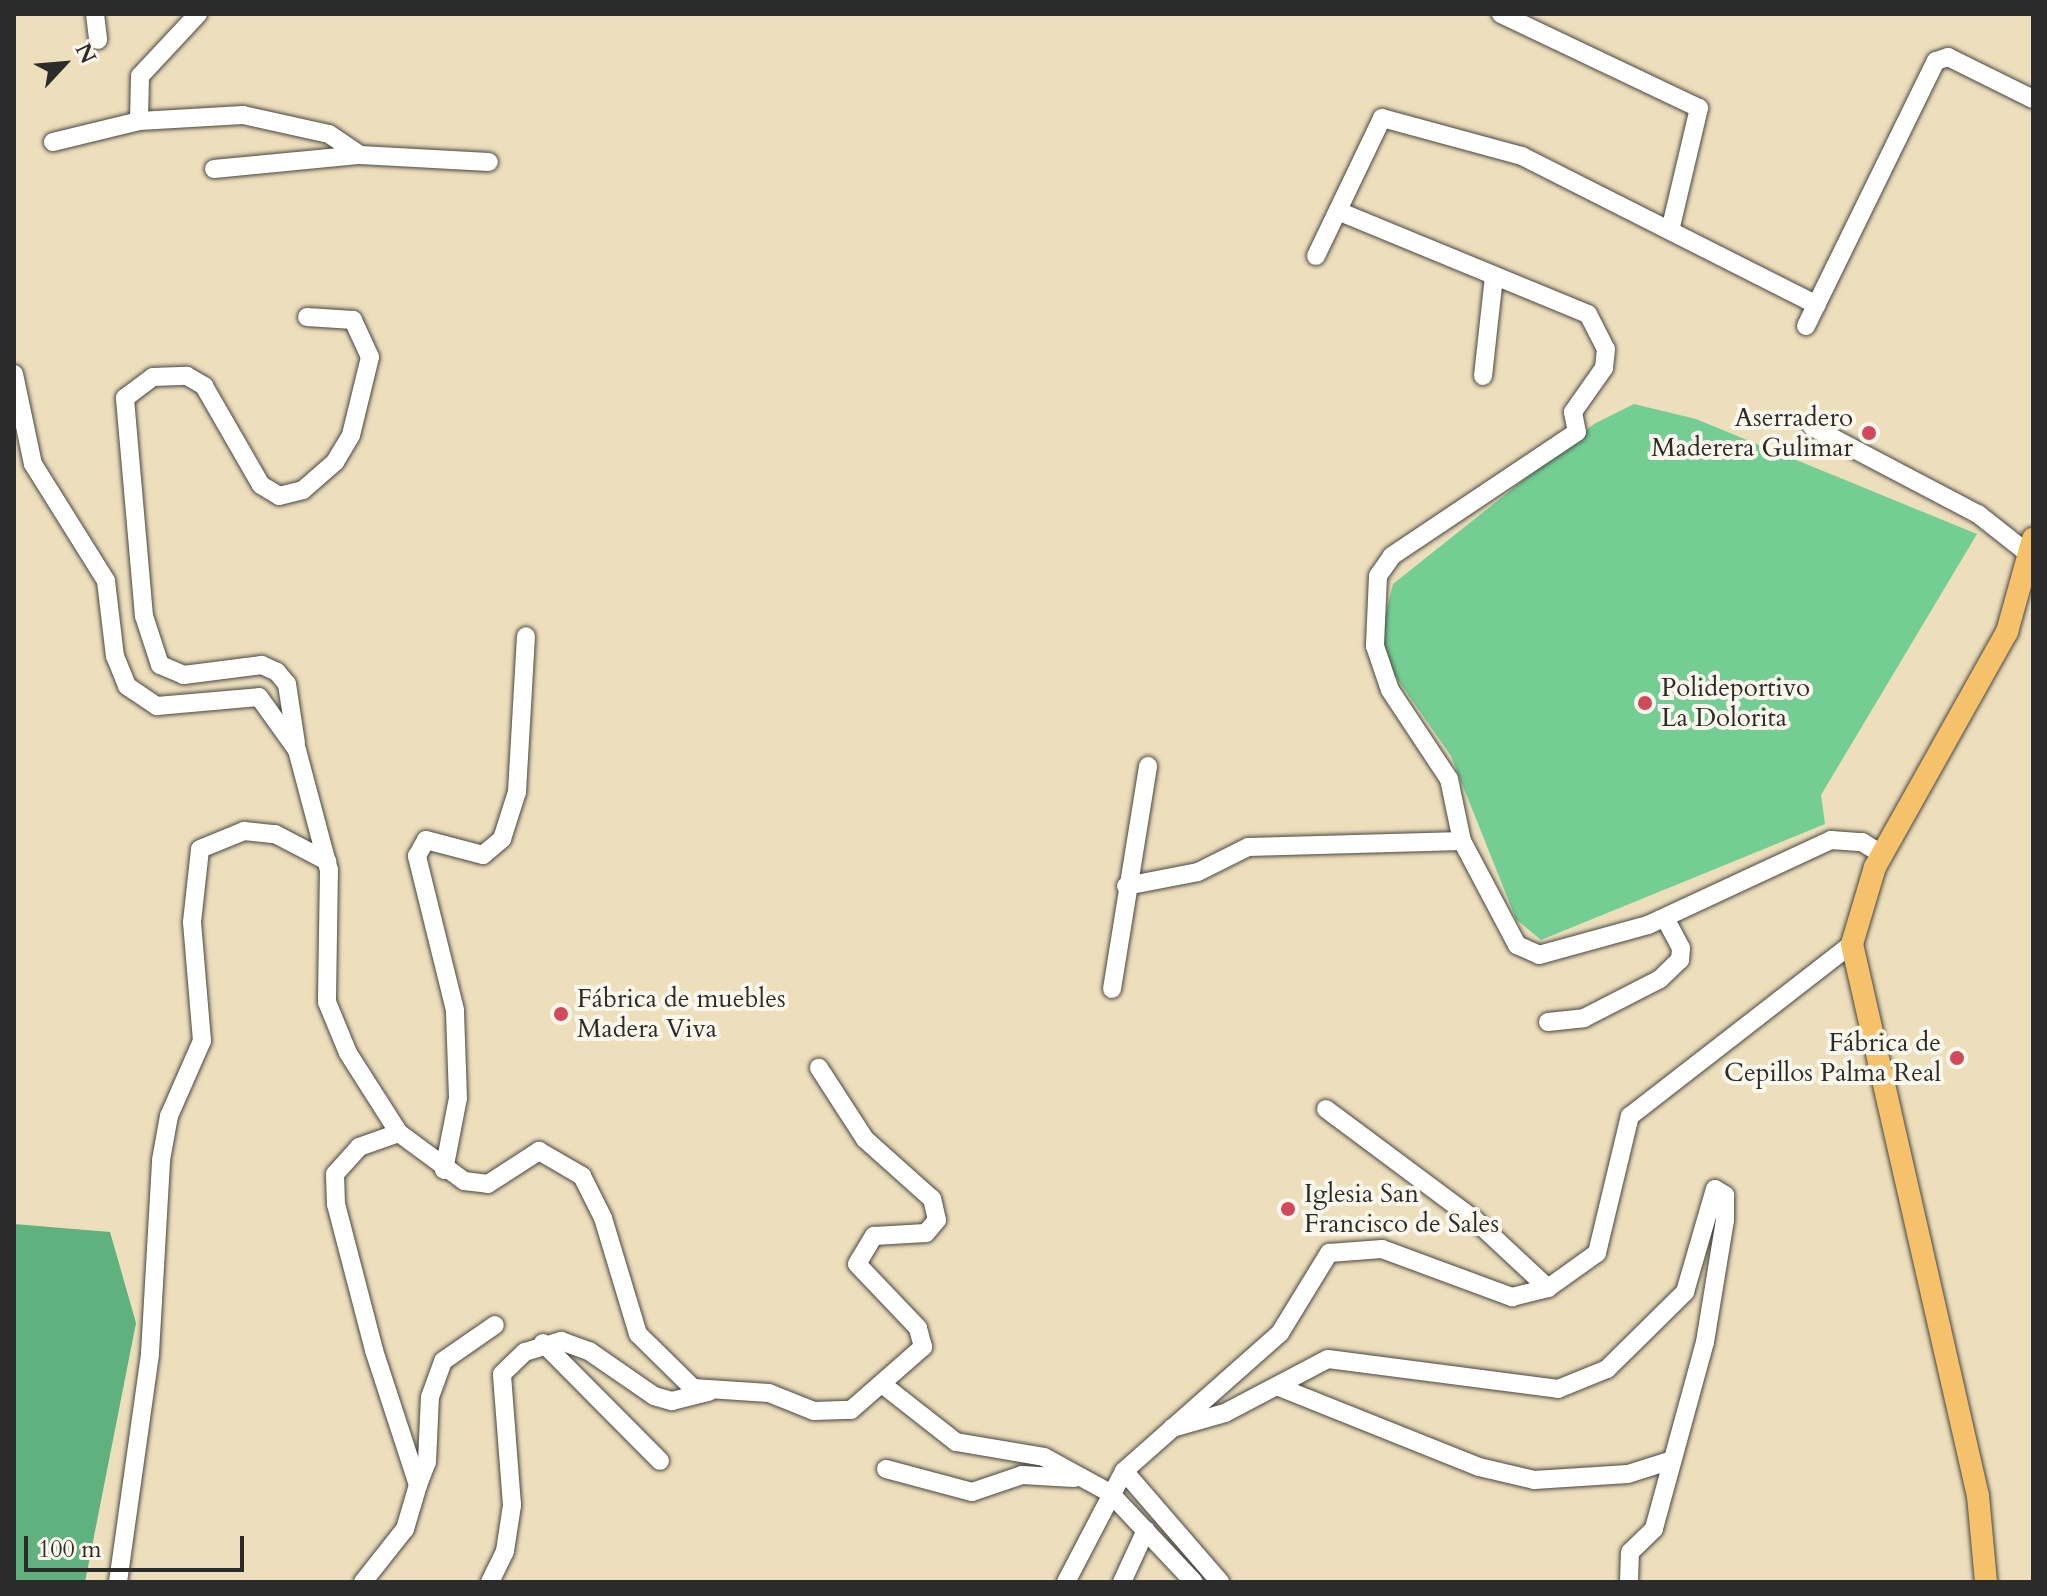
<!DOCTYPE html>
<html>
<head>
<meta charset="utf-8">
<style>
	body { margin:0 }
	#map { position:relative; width:2047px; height:1596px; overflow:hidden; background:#eddfbc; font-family:Cardo,serif }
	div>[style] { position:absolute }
	.green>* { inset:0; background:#74ce94 }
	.forest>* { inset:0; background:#5fb17e }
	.roads { filter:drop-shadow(0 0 2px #484641) drop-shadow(0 0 2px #484641) }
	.minor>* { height:18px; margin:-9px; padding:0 9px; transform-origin:9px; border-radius:9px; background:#fff }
	.major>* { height:22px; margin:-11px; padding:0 11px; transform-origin:11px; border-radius:11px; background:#f5c16b }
	.dots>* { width:22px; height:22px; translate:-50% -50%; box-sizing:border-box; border:4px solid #fbf7ec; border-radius:50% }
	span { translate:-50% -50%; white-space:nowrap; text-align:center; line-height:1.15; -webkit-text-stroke:8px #fbf7ec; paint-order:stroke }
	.poi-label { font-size:26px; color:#2b2b2b }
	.right { translate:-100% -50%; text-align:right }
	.left { translate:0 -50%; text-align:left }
	.frame { position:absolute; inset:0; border:16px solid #2b2b2b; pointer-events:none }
	.north { position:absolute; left:24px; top:24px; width:80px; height:80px; -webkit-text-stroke:6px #fbf7ec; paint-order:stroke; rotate:64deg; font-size:22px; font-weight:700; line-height:32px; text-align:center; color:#2b2b2b }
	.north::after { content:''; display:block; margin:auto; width:28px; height:36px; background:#2b2b2b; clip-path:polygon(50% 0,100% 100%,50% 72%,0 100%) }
	.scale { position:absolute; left:24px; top:1536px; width:220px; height:36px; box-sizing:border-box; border:4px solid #2b2b2b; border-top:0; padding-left:10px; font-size:24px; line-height:28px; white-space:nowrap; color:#2b2b2b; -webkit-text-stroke:6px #fbf7ec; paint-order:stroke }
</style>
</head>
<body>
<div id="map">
	<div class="green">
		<div style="clip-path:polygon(1634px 404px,1696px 419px,1977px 534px,1821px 795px,1825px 824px,1541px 940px,1516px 919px,1451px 756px,1377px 650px,1393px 584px,1594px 424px)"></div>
	</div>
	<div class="forest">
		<div style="clip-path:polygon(14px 1224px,110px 1232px,136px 1323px,85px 1582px,14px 1582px)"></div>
	</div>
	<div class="roads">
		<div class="minor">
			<div style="left:95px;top:14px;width:26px;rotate:83deg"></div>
			<div style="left:1501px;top:14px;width:219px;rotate:25.4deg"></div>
			<div style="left:1699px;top:108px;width:126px;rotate:103.3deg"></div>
			<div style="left:139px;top:121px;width:45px;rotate:-88.7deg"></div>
			<div style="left:140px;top:76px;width:85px;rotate:-46.9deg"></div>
			<div style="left:53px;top:142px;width:89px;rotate:-13.7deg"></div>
			<div style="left:139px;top:121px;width:104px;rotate:-3.3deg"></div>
			<div style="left:243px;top:115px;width:88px;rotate:12.5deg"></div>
			<div style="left:329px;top:134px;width:37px;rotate:34deg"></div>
			<div style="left:214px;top:169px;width:147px;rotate:-5.5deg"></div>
			<div style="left:360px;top:155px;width:129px;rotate:3.1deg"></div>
			<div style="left:1338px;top:211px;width:270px;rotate:22.4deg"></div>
			<div style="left:1588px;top:314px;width:39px;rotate:63deg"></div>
			<div style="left:1606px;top:349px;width:19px;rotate:96deg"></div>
			<div style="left:1604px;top:368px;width:54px;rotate:125.2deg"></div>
			<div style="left:1573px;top:412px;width:20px;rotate:79deg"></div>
			<div style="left:1577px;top:432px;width:223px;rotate:146.2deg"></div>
			<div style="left:1392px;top:556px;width:24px;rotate:125deg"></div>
			<div style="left:1378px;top:576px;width:70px;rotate:92.5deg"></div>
			<div style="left:1375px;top:646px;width:46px;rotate:71.2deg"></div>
			<div style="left:1390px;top:690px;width:107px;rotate:56.5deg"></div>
			<div style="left:1449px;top:779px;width:63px;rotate:78.2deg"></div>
			<div style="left:1462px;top:841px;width:118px;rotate:62.1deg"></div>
			<div style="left:1517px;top:945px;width:24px;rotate:24deg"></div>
			<div style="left:1539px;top:955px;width:113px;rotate:-15.4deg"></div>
			<div style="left:1648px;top:925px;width:202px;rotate:-24.9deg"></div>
			<div style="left:1831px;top:840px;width:31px;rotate:4deg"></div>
			<div style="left:1862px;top:842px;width:22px;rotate:32deg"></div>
			<div style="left:1316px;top:256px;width:153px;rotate:-64.4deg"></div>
			<div style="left:1382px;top:118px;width:145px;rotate:15.2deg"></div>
			<div style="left:1522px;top:156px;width:330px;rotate:26.8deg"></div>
			<div style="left:1806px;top:326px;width:295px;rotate:-63.9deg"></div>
			<div style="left:1936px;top:61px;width:13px;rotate:-18deg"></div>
			<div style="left:1948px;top:57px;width:95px;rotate:26.3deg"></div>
			<div style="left:14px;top:374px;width:92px;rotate:78.1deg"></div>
			<div style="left:33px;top:464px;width:138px;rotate:58deg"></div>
			<div style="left:106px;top:581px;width:76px;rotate:83.2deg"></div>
			<div style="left:115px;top:656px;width:32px;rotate:68deg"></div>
			<div style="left:127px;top:686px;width:36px;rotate:34deg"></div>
			<div style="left:157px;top:706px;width:102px;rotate:-5deg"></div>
			<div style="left:259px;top:697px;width:65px;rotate:54.4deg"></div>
			<div style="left:297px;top:750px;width:124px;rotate:75.1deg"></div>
			<div style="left:329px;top:870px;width:132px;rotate:90.9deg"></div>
			<div style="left:327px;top:1002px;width:55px;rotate:67.6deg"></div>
			<div style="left:348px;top:1053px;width:95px;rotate:57.5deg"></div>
			<div style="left:399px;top:1133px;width:81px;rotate:36.4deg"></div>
			<div style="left:464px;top:1181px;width:24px;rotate:7deg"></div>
			<div style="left:488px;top:1184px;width:61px;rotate:-32.9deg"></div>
			<div style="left:539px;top:1151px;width:50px;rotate:30.2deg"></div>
			<div style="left:582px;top:1176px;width:47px;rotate:63.4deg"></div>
			<div style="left:603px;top:1218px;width:121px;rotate:73.2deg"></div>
			<div style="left:638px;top:1334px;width:77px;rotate:44.5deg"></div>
			<div style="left:693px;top:1388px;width:76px;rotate:3.8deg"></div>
			<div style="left:769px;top:1393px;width:48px;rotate:21.8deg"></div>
			<div style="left:814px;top:1411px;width:37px;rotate:-2deg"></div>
			<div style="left:851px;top:1410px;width:96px;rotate:-41.2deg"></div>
			<div style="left:923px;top:1347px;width:20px;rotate:-105deg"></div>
			<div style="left:918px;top:1328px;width:88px;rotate:-133.6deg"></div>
			<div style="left:857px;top:1264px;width:33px;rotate:-59deg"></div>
			<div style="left:874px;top:1236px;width:52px;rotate:-3.3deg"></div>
			<div style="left:926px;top:1233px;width:17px;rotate:-50deg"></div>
			<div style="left:937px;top:1220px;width:22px;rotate:-103deg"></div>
			<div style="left:932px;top:1199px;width:90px;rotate:-138.2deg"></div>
			<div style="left:865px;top:1139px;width:85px;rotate:-122.9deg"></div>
			<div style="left:1483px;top:376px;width:101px;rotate:-83.7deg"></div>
			<div style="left:1812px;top:427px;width:187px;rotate:27.7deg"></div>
			<div style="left:1978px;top:514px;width:66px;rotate:38.3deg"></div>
			<div style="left:296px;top:743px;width:60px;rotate:-98.7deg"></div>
			<div style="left:287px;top:684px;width:16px;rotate:-130deg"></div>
			<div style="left:277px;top:672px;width:17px;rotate:-155deg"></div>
			<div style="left:262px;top:665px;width:79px;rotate:172.7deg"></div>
			<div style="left:184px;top:675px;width:26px;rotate:-157deg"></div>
			<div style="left:160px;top:665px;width:52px;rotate:-108.1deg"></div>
			<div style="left:144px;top:616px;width:219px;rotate:-95deg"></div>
			<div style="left:125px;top:398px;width:35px;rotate:-37deg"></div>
			<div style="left:153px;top:377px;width:34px;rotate:-2deg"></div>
			<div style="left:187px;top:376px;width:20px;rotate:30deg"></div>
			<div style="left:204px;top:386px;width:114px;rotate:60.1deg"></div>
			<div style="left:261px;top:485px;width:21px;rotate:31deg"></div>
			<div style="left:279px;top:496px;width:25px;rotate:-14deg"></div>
			<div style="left:303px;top:490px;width:43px;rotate:-41.2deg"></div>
			<div style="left:335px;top:462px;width:31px;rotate:-59deg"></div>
			<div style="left:351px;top:435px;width:80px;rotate:-76.3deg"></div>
			<div style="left:370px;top:357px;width:41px;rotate:-114.7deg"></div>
			<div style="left:353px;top:320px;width:46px;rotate:-176.3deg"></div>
			<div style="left:1126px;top:886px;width:73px;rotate:-11deg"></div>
			<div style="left:1198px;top:872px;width:56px;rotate:-26.6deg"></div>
			<div style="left:1248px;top:847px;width:214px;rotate:-1.6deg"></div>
			<div style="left:1112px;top:989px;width:226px;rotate:-80.8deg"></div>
			<div style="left:1548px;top:1022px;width:36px;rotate:-6deg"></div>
			<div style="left:1584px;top:1018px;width:85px;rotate:-27.2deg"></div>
			<div style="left:1660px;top:979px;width:28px;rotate:-44deg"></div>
			<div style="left:1680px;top:960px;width:12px;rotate:-85deg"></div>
			<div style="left:1681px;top:948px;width:34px;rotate:-118deg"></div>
			<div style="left:1326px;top:1109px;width:186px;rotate:36.7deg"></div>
			<div style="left:1475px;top:1220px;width:100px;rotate:43deg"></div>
			<div style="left:444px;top:1170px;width:73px;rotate:-79deg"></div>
			<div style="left:458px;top:1098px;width:88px;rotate:-92deg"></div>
			<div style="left:455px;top:1010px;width:159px;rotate:-103.9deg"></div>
			<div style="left:417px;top:856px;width:18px;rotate:-61deg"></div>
			<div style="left:426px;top:840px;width:59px;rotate:14.7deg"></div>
			<div style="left:483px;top:855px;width:25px;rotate:-40deg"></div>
			<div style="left:502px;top:839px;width:49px;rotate:-72.3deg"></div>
			<div style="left:517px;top:792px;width:156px;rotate:-86.7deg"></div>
			<div style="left:543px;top:1343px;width:166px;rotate:45.2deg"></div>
			<div style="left:882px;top:1384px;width:94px;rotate:38.1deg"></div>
			<div style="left:956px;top:1442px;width:89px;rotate:9.7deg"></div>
			<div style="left:1044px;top:1457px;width:75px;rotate:28.6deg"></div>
			<div style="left:1110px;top:1493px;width:122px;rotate:46.7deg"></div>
			<div style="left:1279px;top:1387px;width:215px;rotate:21.8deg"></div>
			<div style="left:1479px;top:1467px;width:57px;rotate:13.3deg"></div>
			<div style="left:1534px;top:1480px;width:94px;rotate:-3.7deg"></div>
			<div style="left:1628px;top:1474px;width:43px;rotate:-17.6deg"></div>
			<div style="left:1172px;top:1428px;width:55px;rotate:-15.8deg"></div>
			<div style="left:1225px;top:1413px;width:116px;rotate:-27.7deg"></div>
			<div style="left:1328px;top:1359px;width:232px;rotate:7.4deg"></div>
			<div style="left:1558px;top:1389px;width:53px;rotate:-22.2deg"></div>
			<div style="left:1607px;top:1369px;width:110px;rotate:-44.6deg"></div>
			<div style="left:1685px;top:1292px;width:107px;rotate:-73.8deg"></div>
			<div style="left:1715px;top:1189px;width:12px;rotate:31deg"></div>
			<div style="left:1725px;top:1195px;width:25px;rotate:90deg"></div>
			<div style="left:1725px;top:1220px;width:124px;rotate:99.3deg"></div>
			<div style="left:1705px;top:1342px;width:194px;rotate:105.3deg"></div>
			<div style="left:1654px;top:1529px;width:33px;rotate:136deg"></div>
			<div style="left:1630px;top:1552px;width:30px;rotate:92deg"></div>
			<div style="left:886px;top:1469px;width:89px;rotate:15deg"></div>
			<div style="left:972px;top:1492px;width:53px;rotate:-18.8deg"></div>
			<div style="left:1022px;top:1475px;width:52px;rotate:3.3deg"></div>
			<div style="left:1124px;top:1471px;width:147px;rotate:49.1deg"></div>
			<div style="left:418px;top:1485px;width:25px;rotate:-69deg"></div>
			<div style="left:427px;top:1462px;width:65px;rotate:-87.4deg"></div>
			<div style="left:430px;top:1397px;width:38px;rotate:-70deg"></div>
			<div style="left:443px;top:1361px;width:63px;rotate:-34.7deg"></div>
			<div style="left:118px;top:1582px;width:231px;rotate:-82deg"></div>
			<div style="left:150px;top:1353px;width:193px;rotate:-86.7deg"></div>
			<div style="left:161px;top:1160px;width:45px;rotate:-79.7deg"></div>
			<div style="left:169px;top:1116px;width:82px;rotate:-66.3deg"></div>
			<div style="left:202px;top:1041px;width:119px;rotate:-94.8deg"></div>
			<div style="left:192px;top:922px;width:73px;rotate:-83.7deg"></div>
			<div style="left:200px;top:849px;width:48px;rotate:-22.2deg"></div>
			<div style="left:244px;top:831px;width:31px;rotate:6deg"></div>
			<div style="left:275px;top:834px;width:59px;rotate:27.4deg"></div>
			<div style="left:363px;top:1582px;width:68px;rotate:-51.6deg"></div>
			<div style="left:405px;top:1529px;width:46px;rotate:-73.5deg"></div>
			<div style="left:418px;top:1485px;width:142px;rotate:-108.1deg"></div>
			<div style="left:374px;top:1350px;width:151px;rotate:-104.6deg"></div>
			<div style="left:336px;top:1204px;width:30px;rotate:-92deg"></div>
			<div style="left:335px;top:1174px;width:36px;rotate:-48deg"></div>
			<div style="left:359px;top:1147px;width:42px;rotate:-19.3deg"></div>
			<div style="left:490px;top:1582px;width:34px;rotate:-64deg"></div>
			<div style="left:505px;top:1551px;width:47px;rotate:-81.3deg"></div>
			<div style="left:512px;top:1505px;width:131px;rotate:-94.4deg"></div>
			<div style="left:502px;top:1374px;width:32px;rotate:-44deg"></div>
			<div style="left:525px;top:1352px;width:38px;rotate:-17deg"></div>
			<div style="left:561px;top:1341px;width:30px;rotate:20deg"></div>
			<div style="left:589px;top:1351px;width:79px;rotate:34.7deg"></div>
			<div style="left:654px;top:1396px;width:19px;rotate:16deg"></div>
			<div style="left:672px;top:1401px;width:38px;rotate:-14deg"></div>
			<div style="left:1066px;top:1582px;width:125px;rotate:-62.4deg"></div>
			<div style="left:1124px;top:1471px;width:208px;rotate:-41.5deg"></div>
			<div style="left:1280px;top:1333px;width:94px;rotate:-58.5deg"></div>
			<div style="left:1329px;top:1253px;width:53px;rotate:-4.3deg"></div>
			<div style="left:1382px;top:1249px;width:139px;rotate:20.3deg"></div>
			<div style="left:1512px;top:1297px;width:37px;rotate:-14deg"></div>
			<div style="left:1548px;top:1288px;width:60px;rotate:-35.5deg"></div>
			<div style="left:1597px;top:1253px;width:141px;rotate:-76.5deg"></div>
			<div style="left:1630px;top:1116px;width:281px;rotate:-37.8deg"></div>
			<div style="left:1122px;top:1582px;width:57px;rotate:-65.2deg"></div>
		</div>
		<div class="major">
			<div style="left:1986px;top:1582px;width:86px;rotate:-95.3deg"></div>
			<div style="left:1978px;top:1496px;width:566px;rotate:-102.86deg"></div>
			<div style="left:1852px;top:944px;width:80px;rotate:-73.4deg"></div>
			<div style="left:1875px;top:867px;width:270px;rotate:-60.7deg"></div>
			<div style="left:2007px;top:632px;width:97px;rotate:-74.4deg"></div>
		</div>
	</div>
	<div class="dots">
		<div style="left:1869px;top:433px;background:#d1495b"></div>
		<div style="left:1645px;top:703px;background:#d1495b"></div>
		<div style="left:561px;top:1014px;background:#d1495b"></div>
		<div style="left:1957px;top:1058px;background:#d1495b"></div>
		<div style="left:1288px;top:1209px;background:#d1495b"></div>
	</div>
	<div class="poi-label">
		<span class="right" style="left:1853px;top:433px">Aserradero<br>Maderera Gulimar</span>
		<span class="left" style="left:1661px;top:703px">Polideportivo<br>La Dolorita</span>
		<span class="left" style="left:577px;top:1014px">Fábrica de muebles<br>Madera Viva</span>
		<span class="right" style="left:1941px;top:1058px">Fábrica de<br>Cepillos Palma Real</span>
		<span class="left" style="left:1304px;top:1209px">Iglesia San<br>Francisco de Sales</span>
	</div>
	<div class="frame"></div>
	<div class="north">N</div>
	<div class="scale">100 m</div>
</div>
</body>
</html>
